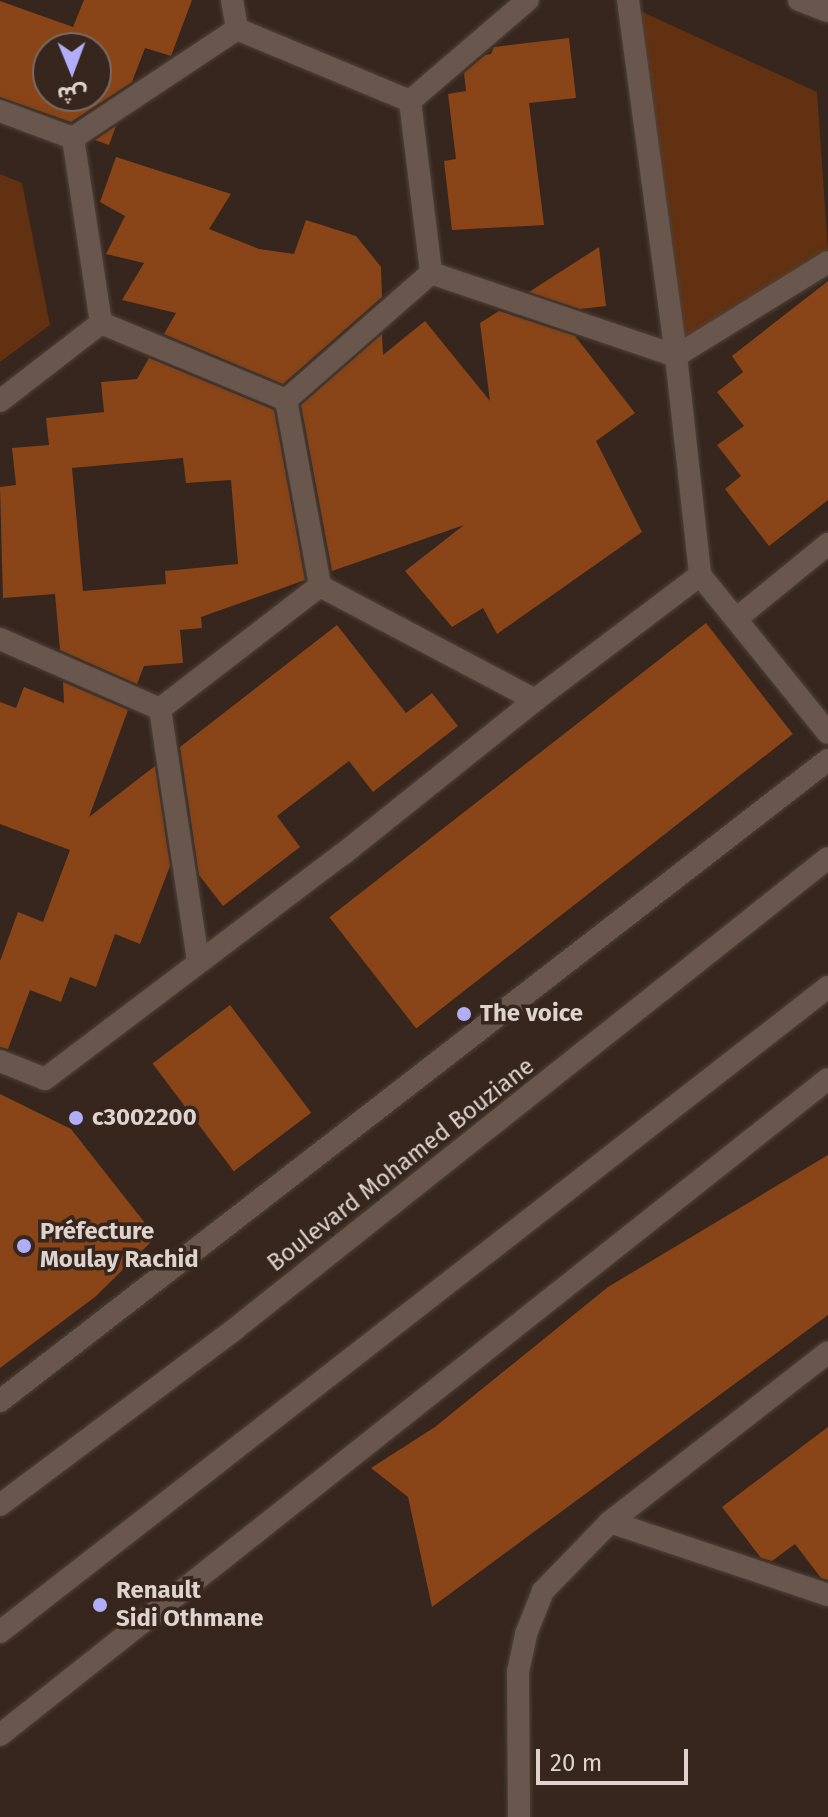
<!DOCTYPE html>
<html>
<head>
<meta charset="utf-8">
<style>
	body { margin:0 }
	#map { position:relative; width:828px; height:1817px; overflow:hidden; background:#36261d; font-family:"Fira Sans","Noto Sans Arabic",sans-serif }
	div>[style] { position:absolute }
	.green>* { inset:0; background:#613112 }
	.building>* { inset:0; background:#894518; transform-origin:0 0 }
	.roads { filter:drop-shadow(0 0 2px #4f423a) drop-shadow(0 0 2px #4f423a) }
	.minor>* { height:22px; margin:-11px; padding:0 11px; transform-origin:11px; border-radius:11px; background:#69574d }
	.tertiary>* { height:22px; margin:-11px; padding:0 11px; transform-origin:11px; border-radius:11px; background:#69574d }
	.dots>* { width:22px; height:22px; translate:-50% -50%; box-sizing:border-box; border:4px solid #36261d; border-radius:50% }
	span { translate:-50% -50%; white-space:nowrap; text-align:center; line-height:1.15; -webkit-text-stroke:7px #36261d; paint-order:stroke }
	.poi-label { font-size:24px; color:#ded3cd; font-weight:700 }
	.left { translate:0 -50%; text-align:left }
	.street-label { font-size:24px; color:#ded3cd }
	.north { position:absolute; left:32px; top:32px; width:80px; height:80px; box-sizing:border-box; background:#36261d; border:2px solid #796b63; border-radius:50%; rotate:179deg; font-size:22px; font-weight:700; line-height:32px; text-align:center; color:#ded3cd }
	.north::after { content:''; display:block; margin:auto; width:28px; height:36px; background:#b2adf9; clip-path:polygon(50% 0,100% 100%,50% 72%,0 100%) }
	.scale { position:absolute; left:536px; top:1749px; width:152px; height:36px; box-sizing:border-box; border:4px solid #ded3cd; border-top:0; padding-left:10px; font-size:24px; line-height:28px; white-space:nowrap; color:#ded3cd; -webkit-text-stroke:6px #36261d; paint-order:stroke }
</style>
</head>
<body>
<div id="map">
	<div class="green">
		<div style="clip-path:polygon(638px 10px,817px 92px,828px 250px,683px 338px)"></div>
		<div style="clip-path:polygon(0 174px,22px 183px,50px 325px,0 362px)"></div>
	</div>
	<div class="building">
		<div style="clip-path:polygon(evenodd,84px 0,192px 0,171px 56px,145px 48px,132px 82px,71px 122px,0 97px,0 1px,73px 27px,84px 0,48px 48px,96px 48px,96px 96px,48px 96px,48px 48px)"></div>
		<div style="clip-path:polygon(569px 38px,576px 98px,529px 103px,544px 225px,452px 230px,444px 161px,456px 159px,448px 94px,466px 91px,464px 73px,485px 55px,491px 54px,494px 47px)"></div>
		<div style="clip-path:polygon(116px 126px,109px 145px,95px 140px)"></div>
		<div style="clip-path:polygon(116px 157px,231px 194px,209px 229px,259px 249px,294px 254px,306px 220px,356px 236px,381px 267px,382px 297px,283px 384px,164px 334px,176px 313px,122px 300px,144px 263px,106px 254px,125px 216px,100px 202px)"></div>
		<div style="clip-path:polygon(599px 247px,606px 306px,580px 309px,529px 292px)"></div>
		<div style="clip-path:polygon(828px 281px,828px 500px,769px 546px,725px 489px,741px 476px,717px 445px,744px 426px,717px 392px,743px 372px,732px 356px)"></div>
		<div style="clip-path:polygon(499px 311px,575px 336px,635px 413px,596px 441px,642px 532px,497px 634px,483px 608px,452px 627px,405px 571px,464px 525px,332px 571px,301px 405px,382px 334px,383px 355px,425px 321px,490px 401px,480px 323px)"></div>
		<div style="clip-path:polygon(evenodd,149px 358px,274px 410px,305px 580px,201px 617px,202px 628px,180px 630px,183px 663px,144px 666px,137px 684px,60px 650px,55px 594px,3px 598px,0 487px,16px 485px,12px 448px,49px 445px,46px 418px,104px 412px,101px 382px,137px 379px,149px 358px,183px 458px,186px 483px,231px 480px,238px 564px,165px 571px,166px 584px,83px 591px,72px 468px,183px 458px)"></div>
		<div style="left:706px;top:623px;width:141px;height:478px;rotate:52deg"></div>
		<div style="clip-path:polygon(337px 625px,406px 713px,432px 693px,458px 726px,373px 792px,349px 761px,277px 816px,300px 847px,223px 906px,199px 875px,180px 747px)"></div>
		<div style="clip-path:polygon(63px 682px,128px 710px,89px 817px,155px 766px,170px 866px,140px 944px,115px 934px,96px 987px,70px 977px,61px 1002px,30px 990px,8px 1049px,0 1047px,0 961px,18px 912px,43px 922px,70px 850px,0 824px,0 702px,16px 708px,24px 687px,64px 703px)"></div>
		<div style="left:230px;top:1005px;width:135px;height:97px;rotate:53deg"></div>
		<div style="clip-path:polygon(0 1094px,71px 1129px,156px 1237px,95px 1297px,0 1368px)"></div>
		<div style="clip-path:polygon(828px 1155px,828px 1315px,432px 1607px,408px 1497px,371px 1468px,435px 1427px,608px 1287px)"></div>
		<div style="clip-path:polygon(828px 1427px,828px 1580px,821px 1578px,795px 1544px,772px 1561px,761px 1558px,722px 1507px)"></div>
	</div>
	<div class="roads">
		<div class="minor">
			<div style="left:232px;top:0;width:29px;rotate:80deg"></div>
			<div style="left:628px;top:0;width:359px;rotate:82.3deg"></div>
			<div style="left:676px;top:356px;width:220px;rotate:83.7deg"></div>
			<div style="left:700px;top:575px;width:203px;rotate:51deg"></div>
			<div style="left:799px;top:0;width:31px;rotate:21deg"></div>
			<div style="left:237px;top:29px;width:187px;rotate:22.6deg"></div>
			<div style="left:410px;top:101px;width:173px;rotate:83deg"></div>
			<div style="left:410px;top:101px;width:155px;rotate:-40.6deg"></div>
			<div style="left:0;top:111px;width:78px;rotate:20.3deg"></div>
			<div style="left:73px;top:138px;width:197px;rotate:-33.6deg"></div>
			<div style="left:73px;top:138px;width:187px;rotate:81.4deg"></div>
			<div style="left:431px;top:273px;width:259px;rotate:18.7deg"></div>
			<div style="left:676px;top:356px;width:179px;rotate:-31.7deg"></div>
			<div style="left:101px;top:323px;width:200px;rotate:22.6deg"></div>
			<div style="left:286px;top:400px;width:193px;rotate:-41.2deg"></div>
			<div style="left:286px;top:400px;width:189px;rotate:79.6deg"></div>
			<div style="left:0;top:401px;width:128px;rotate:-37.7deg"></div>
			<div style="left:320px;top:586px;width:243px;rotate:27.9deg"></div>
			<div style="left:736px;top:619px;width:119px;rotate:-39.2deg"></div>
			<div style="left:0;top:639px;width:175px;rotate:23.6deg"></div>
			<div style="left:160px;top:709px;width:254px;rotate:81.4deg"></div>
			<div style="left:160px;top:709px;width:202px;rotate:-37.6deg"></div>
			<div style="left:0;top:1061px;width:48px;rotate:21.8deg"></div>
			<div style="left:45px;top:1079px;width:373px;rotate:-37.1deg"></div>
			<div style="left:343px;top:854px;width:246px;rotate:-38.7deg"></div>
			<div style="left:535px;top:700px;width:207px;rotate:-37.1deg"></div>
			<div style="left:0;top:1401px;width:1047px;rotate:-37.75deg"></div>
			<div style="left:610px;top:1522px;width:230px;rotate:18.5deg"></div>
			<div style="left:0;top:1735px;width:1056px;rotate:-38.39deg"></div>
			<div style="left:519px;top:1817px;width:145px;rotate:-90.4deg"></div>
			<div style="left:518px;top:1672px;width:39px;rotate:-78deg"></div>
			<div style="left:526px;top:1634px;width:46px;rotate:-68.4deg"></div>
			<div style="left:543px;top:1591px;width:96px;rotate:-45.8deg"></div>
			<div style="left:610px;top:1522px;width:276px;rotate:-37.9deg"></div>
		</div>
		<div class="tertiary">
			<div style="left:0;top:1505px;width:294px;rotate:-36.8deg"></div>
			<div style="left:235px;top:1329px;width:757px;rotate:-38.46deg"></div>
			<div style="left:0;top:1632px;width:1050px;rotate:-37.92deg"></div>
		</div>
	</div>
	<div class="dots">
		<div style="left:464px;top:1014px;background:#b2adf9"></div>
		<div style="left:76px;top:1118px;background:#b2adf9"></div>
		<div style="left:24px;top:1246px;background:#b2adf9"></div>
		<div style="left:100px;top:1605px;background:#b2adf9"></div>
	</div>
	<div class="poi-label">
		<span class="left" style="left:480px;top:1014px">The voice</span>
		<span class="left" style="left:92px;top:1118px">c3002200</span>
		<span class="left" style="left:40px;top:1246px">Préfecture<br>Moulay Rachid</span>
		<span class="left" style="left:116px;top:1605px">Renault<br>Sidi Othmane</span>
	</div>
	<div class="street-label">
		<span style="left:401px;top:1165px;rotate:-38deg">Boulevard Mohamed Bouziane</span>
	</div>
	<div class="north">ش</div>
	<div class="scale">20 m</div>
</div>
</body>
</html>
